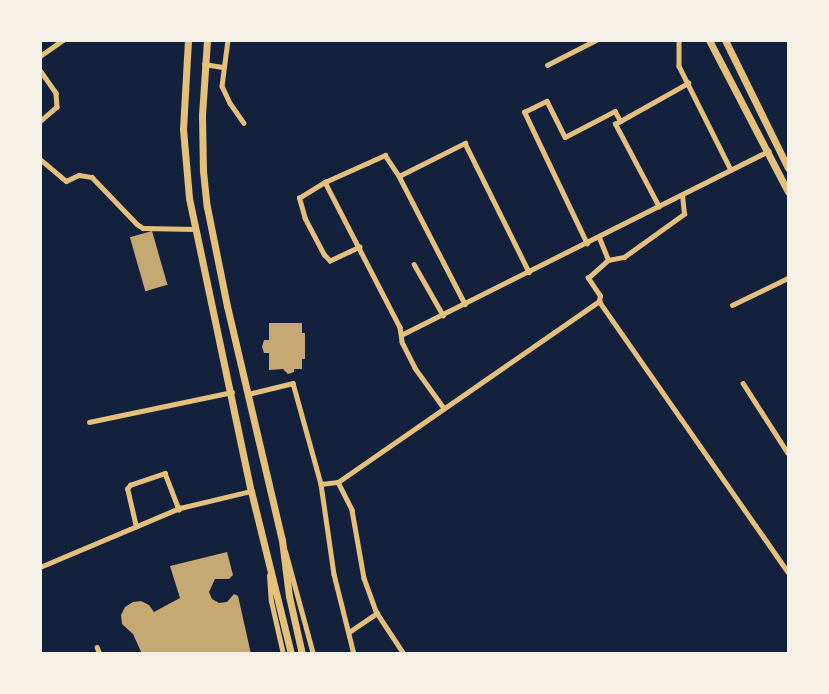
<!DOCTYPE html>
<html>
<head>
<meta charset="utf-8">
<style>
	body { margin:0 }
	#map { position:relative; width:829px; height:694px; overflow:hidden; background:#14213d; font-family:"DM Sans",sans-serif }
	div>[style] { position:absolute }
	.building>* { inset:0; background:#c6a872; transform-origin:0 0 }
	.minor>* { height:4.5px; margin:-2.25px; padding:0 2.25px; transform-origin:2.25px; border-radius:2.25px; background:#e5c07b }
	.tertiary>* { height:5px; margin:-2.5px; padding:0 2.5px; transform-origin:2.5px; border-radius:2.5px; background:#e5c07b }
	.primary>* { height:7px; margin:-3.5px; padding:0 3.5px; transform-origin:3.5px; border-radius:3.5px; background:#e5c07b }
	span { translate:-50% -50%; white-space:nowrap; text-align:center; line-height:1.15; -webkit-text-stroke:5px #f6f1e7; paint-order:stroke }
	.frame { position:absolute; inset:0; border:42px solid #f6f1e7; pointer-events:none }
</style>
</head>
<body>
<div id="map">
	<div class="building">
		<div style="left:152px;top:231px;width:56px;height:23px;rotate:74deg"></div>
		<div style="clip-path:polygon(269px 323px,302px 323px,302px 333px,305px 333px,305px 359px,302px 359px,302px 369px,294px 369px,294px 372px,288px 374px,283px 369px,269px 370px,269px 353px,264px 353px,262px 347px,264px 340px,269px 340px)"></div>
		<div style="clip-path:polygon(227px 552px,233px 575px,229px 579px,215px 579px,209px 592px,212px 599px,219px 603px,227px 602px,234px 594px,238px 596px,251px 654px,142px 654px,133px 634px,122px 624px,121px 615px,125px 607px,133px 602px,141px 601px,149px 605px,154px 612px,180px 598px,170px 566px)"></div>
	</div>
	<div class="minor">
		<div style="left:228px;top:40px;width:46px;rotate:97.4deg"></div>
		<div style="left:222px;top:86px;width:19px;rotate:65deg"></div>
		<div style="left:230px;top:103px;width:24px;rotate:55deg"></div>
		<div style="left:679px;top:41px;width:25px;rotate:90deg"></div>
		<div style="left:679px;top:66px;width:116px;rotate:63.4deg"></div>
		<div style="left:40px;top:56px;width:28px;rotate:-35deg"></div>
		<div style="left:204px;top:64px;width:20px;rotate:9deg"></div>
		<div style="left:547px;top:65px;width:55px;rotate:-27deg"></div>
		<div style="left:40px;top:70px;width:28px;rotate:55deg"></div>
		<div style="left:56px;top:93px;width:14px;rotate:86deg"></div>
		<div style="left:57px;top:107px;width:23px;rotate:139deg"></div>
		<div style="left:40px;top:159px;width:34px;rotate:40deg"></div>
		<div style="left:66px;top:181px;width:14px;rotate:-25deg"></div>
		<div style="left:79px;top:175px;width:13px;rotate:9deg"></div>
		<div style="left:92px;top:177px;width:65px;rotate:46.2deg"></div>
		<div style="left:137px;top:224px;width:7px;rotate:34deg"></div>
		<div style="left:143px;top:228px;width:52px;rotate:1.1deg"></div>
		<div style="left:399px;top:176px;width:74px;rotate:-26.6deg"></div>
		<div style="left:465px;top:143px;width:144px;rotate:63.6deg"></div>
		<div style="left:325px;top:182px;width:163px;rotate:62.7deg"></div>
		<div style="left:400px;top:327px;width:15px;rotate:82deg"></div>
		<div style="left:402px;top:342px;width:29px;rotate:63deg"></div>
		<div style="left:415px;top:368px;width:49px;rotate:54.1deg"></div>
		<div style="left:659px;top:207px;width:94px;rotate:-117.9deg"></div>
		<div style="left:615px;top:124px;width:84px;rotate:-29.3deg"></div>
		<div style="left:587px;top:244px;width:146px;rotate:-115.5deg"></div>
		<div style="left:524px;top:112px;width:25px;rotate:-26deg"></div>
		<div style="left:547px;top:101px;width:40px;rotate:63.4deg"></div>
		<div style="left:565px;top:137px;width:56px;rotate:-27.5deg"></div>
		<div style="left:615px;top:111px;width:10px;rotate:61deg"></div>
		<div style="left:360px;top:247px;width:33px;rotate:155deg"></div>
		<div style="left:330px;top:261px;width:8px;rotate:-135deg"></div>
		<div style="left:324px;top:255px;width:41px;rotate:-117.8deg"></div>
		<div style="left:305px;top:219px;width:22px;rotate:-106deg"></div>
		<div style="left:299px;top:198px;width:31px;rotate:-32deg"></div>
		<div style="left:325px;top:182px;width:66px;rotate:-24.2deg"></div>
		<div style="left:385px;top:155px;width:25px;rotate:56deg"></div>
		<div style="left:399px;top:176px;width:144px;rotate:62.7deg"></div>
		<div style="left:608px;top:260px;width:16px;rotate:-11deg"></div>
		<div style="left:624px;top:257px;width:74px;rotate:-35.6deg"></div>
		<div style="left:684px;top:214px;width:19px;rotate:-96deg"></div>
		<div style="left:414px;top:264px;width:59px;rotate:60.4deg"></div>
		<div style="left:599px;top:301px;width:330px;rotate:55.1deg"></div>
		<div style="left:732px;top:305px;width:62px;rotate:-25.7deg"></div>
		<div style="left:401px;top:335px;width:411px;rotate:-26.6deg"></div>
		<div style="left:743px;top:383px;width:83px;rotate:57.3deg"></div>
		<div style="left:248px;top:394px;width:46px;rotate:-13.7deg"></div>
		<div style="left:293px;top:383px;width:105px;rotate:74.5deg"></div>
		<div style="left:321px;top:484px;width:91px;rotate:81.8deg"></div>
		<div style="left:334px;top:574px;width:82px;rotate:76deg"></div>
		<div style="left:89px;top:422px;width:146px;rotate:-11.8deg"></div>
		<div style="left:338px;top:482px;width:318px;rotate:-34.7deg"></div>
		<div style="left:599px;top:301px;width:5px;rotate:-79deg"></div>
		<div style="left:600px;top:296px;width:22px;rotate:-124deg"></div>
		<div style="left:588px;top:278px;width:27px;rotate:-42deg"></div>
		<div style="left:608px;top:260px;width:24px;rotate:-112deg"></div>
		<div style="left:321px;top:484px;width:17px;rotate:-7deg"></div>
		<div style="left:338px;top:482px;width:31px;rotate:63deg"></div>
		<div style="left:352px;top:510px;width:69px;rotate:80deg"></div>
		<div style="left:364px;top:578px;width:37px;rotate:70deg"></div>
		<div style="left:377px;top:613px;width:49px;rotate:56.6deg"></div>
		<div style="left:136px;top:527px;width:39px;rotate:-103deg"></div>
		<div style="left:127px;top:489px;width:5px;rotate:-53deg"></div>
		<div style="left:130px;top:485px;width:37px;rotate:-19deg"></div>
		<div style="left:165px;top:473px;width:39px;rotate:69deg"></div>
		<div style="left:40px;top:567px;width:152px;rotate:-22.9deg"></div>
		<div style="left:180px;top:508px;width:73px;rotate:-13.5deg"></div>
		<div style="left:349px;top:632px;width:34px;rotate:-34deg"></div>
		<div style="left:97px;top:647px;width:8px;rotate:67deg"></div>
	</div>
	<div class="tertiary">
		<div style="left:285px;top:551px;width:107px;rotate:74.8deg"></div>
		<div style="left:269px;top:575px;width:26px;rotate:86deg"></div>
		<div style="left:271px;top:601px;width:54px;rotate:77.2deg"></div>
	</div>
	<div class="primary">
		<div style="left:188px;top:40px;width:89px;rotate:93.2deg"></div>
		<div style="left:183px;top:129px;width:69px;rotate:85deg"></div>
		<div style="left:189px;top:198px;width:299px;rotate:78.1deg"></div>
		<div style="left:251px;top:491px;width:168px;rotate:76.2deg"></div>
		<div style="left:207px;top:40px;width:75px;rotate:93.8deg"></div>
		<div style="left:202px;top:115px;width:56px;rotate:89deg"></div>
		<div style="left:203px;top:171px;width:36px;rotate:84deg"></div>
		<div style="left:207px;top:207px;width:101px;rotate:78.6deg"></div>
		<div style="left:227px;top:306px;width:240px;rotate:76.8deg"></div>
		<div style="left:282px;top:540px;width:56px;rotate:82.9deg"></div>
		<div style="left:289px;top:596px;width:59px;rotate:77.4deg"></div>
		<div style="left:709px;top:40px;width:171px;rotate:62.5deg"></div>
		<div style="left:725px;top:40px;width:143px;rotate:63.8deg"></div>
	</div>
	<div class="frame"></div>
</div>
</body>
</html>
